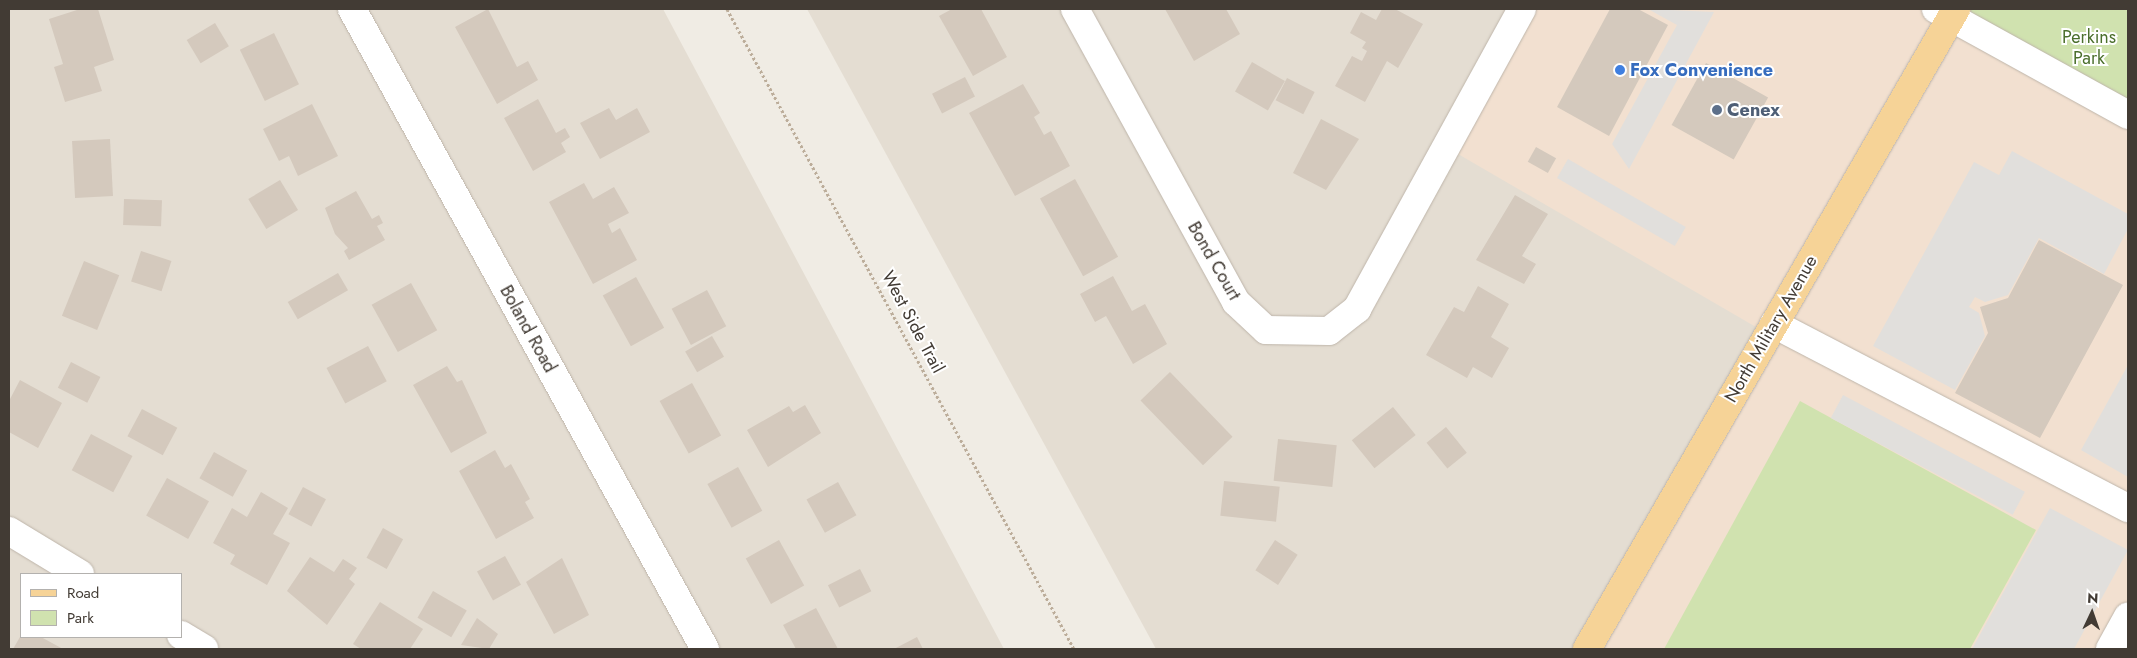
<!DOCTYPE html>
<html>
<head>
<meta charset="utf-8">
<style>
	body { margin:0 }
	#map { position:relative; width:2137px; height:658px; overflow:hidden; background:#f0ece4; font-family:Jost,sans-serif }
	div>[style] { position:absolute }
	.residential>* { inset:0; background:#e4ddd2 }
	.commercial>* { inset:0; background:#f2e0d0 }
	.green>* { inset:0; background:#d0e2af }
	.parking>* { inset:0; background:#e1dfdc; transform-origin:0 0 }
	.building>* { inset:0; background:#d4c9bd; transform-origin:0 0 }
	.path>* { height:3px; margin-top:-1.5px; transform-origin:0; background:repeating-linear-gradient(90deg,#bcad9a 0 2.5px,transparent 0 5px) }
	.roads { filter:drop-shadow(0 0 1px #beb5aa) drop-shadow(0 0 1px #beb5aa) }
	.minor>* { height:28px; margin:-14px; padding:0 14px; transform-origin:14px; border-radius:14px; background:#fff }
	.major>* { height:28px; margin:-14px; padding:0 14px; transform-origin:14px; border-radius:14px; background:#f6d397 }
	.dots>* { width:14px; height:14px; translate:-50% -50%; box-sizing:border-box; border:2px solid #fff; border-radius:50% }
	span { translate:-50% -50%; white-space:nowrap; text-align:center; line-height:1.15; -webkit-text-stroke:4px #fff; paint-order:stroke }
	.park-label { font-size:18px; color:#4b6f2c }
	.shop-label { font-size:18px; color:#366cbe; font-weight:700 }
	.left { translate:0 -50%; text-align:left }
	.service-label { font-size:18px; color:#4e5e75; font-weight:700 }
	.street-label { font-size:18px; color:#423b34 }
	.frame { position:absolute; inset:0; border:10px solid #423b34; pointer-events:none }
	.legend { position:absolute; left:20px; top:573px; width:162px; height:65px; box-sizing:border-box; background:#fff; border:1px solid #b3b1ae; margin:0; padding:6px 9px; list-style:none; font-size:15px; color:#423b34 }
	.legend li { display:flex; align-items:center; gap:10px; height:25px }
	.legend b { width:25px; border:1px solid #b3b1ae }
	.north { position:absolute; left:2067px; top:588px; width:50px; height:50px; -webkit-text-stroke:4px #fff; paint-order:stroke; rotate:3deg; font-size:14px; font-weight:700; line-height:20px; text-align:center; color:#423b34 }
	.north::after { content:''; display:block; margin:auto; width:18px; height:22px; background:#423b34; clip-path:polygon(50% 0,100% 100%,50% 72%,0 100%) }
</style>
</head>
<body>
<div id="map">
	<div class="residential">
		<div style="clip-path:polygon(evenodd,9px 9px,663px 9px,1004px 649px,9px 649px,9px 9px,21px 574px,181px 574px,181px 637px,21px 637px,21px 574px)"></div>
		<div style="clip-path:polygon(807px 9px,1522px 9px,1768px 334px,1587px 649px,1156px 649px)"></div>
	</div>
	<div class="commercial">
		<div style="clip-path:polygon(1522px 9px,1936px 9px,2128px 115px,2128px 649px,1587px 649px,1768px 334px,1446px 147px)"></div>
	</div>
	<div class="green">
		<div style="clip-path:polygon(1956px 9px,2128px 9px,2128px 115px)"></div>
		<div style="clip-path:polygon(1800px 401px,2036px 530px,1970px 649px,1664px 649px)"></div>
	</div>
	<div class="parking">
		<div style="clip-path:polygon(1648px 9px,1714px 12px,1629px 169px,1612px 144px,1677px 25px)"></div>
		<div style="clip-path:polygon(2012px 151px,2128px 214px,2128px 229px,2104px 274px,2039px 238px,2008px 295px,1985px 302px,1975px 297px,1969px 307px,1979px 313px,1985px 336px,1955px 390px,1873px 346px,1974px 162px,1999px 175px)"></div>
		<div style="left:1568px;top:159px;width:136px;height:22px;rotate:30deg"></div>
		<div style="clip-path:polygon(2128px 365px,2128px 477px,2081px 450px)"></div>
		<div style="left:1843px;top:395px;width:206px;height:26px;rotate:28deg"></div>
		<div style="clip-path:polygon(2050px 508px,2128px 550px,2074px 649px,1972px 649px)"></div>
	</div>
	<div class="building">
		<div style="clip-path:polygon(80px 9px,98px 9px,114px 60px,94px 67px,102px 91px,65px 102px,54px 67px,63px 64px,49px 19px)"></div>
		<div style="clip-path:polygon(488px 9px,517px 67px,528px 61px,538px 80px,497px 104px,455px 27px)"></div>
		<div style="clip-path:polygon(952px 9px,981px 9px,1007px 57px,973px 76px,939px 16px)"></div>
		<div style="clip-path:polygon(1165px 9px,1226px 9px,1240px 34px,1194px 61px)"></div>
		<div style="clip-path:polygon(1382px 9px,1395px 9px,1423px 24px,1398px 68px,1387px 61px,1365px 102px,1335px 86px,1352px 56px,1362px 61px,1367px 51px,1362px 48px,1366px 42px,1350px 33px,1361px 12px,1376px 20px)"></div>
		<div style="clip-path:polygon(1610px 9px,1638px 9px,1668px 25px,1609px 136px,1557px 107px)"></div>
		<div style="left:215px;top:23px;width:27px;height:33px;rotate:59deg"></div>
		<div style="left:274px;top:33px;width:57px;height:38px;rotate:64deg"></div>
		<div style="left:1252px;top:62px;width:38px;height:34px;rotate:30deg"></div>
		<div style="left:1706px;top:63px;width:71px;height:71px;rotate:29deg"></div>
		<div style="left:965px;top:77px;width:22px;height:37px;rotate:63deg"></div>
		<div style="left:1287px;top:78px;width:31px;height:25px;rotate:27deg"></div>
		<div style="clip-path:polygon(1023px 84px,1040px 113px,1034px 117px,1044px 135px,1051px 131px,1070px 166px,1015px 196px,969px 113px)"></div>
		<div style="clip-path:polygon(538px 99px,556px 133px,565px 128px,570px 137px,561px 143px,566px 152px,533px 171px,504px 118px)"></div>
		<div style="clip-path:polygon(312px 104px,338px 156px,298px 176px,289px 156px,279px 161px,263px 129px)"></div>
		<div style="clip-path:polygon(609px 108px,616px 120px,637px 108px,650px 132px,600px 159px,580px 123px)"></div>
		<div style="clip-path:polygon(1321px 119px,1359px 139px,1326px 190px,1293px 173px)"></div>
		<div style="left:110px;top:139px;width:57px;height:38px;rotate:87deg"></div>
		<div style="left:1536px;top:147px;width:23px;height:17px;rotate:29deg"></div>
		<div style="left:1075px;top:179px;width:89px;height:40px;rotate:61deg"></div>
		<div style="left:280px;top:180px;width:35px;height:37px;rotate:59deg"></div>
		<div style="clip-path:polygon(584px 183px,593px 199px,614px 187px,629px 213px,608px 224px,612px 233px,620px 228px,637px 260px,593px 284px,549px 202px)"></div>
		<div style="clip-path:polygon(356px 191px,372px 219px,379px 215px,383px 223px,377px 226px,385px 240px,349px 260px,344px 251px,348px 248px,335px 234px,325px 208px)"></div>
		<div style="clip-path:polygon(1515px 195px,1548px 214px,1522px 256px,1536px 264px,1524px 284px,1476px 260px)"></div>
		<div style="left:124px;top:199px;width:38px;height:26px;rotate:2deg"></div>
		<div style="clip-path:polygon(2039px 240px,2123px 285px,2040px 438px,1955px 393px,1988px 333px,1980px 307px,2008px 298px)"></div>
		<div style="left:141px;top:251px;width:32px;height:32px;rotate:18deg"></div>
		<div style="left:84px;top:261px;width:38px;height:59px;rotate:22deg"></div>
		<div style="left:338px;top:273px;width:20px;height:58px;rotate:60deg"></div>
		<div style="clip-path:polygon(1113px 276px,1132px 311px,1145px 304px,1167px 344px,1133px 364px,1106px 316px,1095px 322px,1080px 294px)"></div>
		<div style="left:636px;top:277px;width:58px;height:38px;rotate:61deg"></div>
		<div style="left:411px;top:283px;width:54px;height:45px;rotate:61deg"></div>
		<div style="clip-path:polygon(1478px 286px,1509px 304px,1491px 337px,1509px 348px,1492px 378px,1473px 367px,1467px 378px,1426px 355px,1454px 307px,1464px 312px)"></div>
		<div style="left:707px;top:290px;width:41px;height:40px;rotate:62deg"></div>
		<div style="left:712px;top:336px;width:24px;height:31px;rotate:60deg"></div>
		<div style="left:368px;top:346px;width:40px;height:47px;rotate:62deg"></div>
		<div style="left:71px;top:362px;width:33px;height:29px;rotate:27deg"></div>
		<div style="clip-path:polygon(447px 366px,457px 382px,462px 380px,487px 433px,451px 453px,413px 385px)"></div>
		<div style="left:1170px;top:372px;width:90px;height:41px;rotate:46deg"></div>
		<div style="clip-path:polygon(20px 380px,62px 403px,38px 448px,9px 432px,9px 401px)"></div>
		<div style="left:692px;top:383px;width:60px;height:37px;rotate:61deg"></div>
		<div style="clip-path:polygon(805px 405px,821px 433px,768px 467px,747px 430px,789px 406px,793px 412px)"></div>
		<div style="left:1393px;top:407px;width:36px;height:53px;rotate:51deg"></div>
		<div style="left:142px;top:409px;width:40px;height:31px;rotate:28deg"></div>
		<div style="left:1446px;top:427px;width:33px;height:25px;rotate:51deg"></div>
		<div style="left:91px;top:434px;width:47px;height:41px;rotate:28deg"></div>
		<div style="left:1278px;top:439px;width:59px;height:42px;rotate:6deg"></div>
		<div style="clip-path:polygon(495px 450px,505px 468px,511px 464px,530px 499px,525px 502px,534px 518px,496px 539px,459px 471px)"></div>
		<div style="left:214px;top:452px;width:38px;height:30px;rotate:29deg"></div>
		<div style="left:738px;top:467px;width:50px;height:35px;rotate:61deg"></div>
		<div style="left:167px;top:478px;width:48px;height:43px;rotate:29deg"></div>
		<div style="left:1224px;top:481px;width:56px;height:35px;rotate:6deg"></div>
		<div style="left:838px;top:482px;width:38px;height:36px;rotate:61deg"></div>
		<div style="left:303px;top:487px;width:26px;height:31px;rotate:28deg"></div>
		<div style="clip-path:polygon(261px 492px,288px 508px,273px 534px,290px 543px,267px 585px,230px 564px,235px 555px,213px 543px,232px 508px,247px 517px)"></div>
		<div style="left:383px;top:528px;width:23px;height:34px;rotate:29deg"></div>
		<div style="left:779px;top:540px;width:52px;height:38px;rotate:61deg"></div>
		<div style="left:1275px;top:540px;width:27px;height:36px;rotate:33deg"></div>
		<div style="left:505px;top:556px;width:33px;height:32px;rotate:61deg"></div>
		<div style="clip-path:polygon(310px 557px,334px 572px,343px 559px,357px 568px,349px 579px,355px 584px,327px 625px,287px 591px)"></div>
		<div style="clip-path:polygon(562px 558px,589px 615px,554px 634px,526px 582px)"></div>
		<div style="left:860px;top:569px;width:25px;height:36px;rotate:63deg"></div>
		<div style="left:433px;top:591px;width:39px;height:31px;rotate:30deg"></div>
		<div style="clip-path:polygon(380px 602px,423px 629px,410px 649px,361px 649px,353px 644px)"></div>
		<div style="clip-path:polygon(816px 608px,838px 649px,796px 649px,783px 625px)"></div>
		<div style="clip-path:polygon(477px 618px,498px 634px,489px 649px,461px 645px)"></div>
		<div style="clip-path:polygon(20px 637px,41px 637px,63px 649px,13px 649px)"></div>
		<div style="clip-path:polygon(917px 637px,923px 649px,894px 649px)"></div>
	</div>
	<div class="path">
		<div style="left:727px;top:9px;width:728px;rotate:61.53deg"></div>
	</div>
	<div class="roads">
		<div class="minor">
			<div style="left:352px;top:9px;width:731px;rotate:61.12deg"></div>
			<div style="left:1075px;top:9px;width:334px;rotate:61.2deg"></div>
			<div style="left:1236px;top:302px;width:41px;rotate:43deg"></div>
			<div style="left:1266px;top:330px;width:63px;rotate:0.9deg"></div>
			<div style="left:1329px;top:331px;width:36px;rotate:-38deg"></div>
			<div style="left:1357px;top:309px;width:342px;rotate:-61.2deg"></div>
			<div style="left:1936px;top:9px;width:219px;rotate:28.9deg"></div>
			<div style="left:1774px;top:324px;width:399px;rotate:27.5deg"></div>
			<div style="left:9px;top:531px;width:83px;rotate:31.2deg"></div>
			<div style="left:181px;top:635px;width:27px;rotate:31deg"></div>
			<div style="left:2110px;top:649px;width:37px;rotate:-61deg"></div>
		</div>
		<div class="major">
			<div style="left:1587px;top:649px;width:739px;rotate:-60.03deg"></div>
		</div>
	</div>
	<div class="dots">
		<div style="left:1620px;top:70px;background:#3f7fe0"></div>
		<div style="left:1717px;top:110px;background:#5c6f8a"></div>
	</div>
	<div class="park-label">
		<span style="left:2089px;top:48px">Perkins<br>Park</span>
	</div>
	<div class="shop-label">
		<span class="left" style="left:1630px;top:70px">Fox Convenience</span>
	</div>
	<div class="service-label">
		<span class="left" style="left:1727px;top:110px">Cenex</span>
	</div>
	<div class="street-label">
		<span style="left:1214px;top:261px;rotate:60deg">Bond Court</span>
		<span style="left:913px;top:322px;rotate:62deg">West Side Trail</span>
		<span style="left:528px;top:329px;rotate:61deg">Boland Road</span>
		<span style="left:1771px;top:329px;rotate:-60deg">North Military Avenue</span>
	</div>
	<div class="frame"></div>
	<ul class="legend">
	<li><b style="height:6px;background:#f6d397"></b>Road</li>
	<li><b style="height:14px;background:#d0e2af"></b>Park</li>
	</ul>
	<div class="north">N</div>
</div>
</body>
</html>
